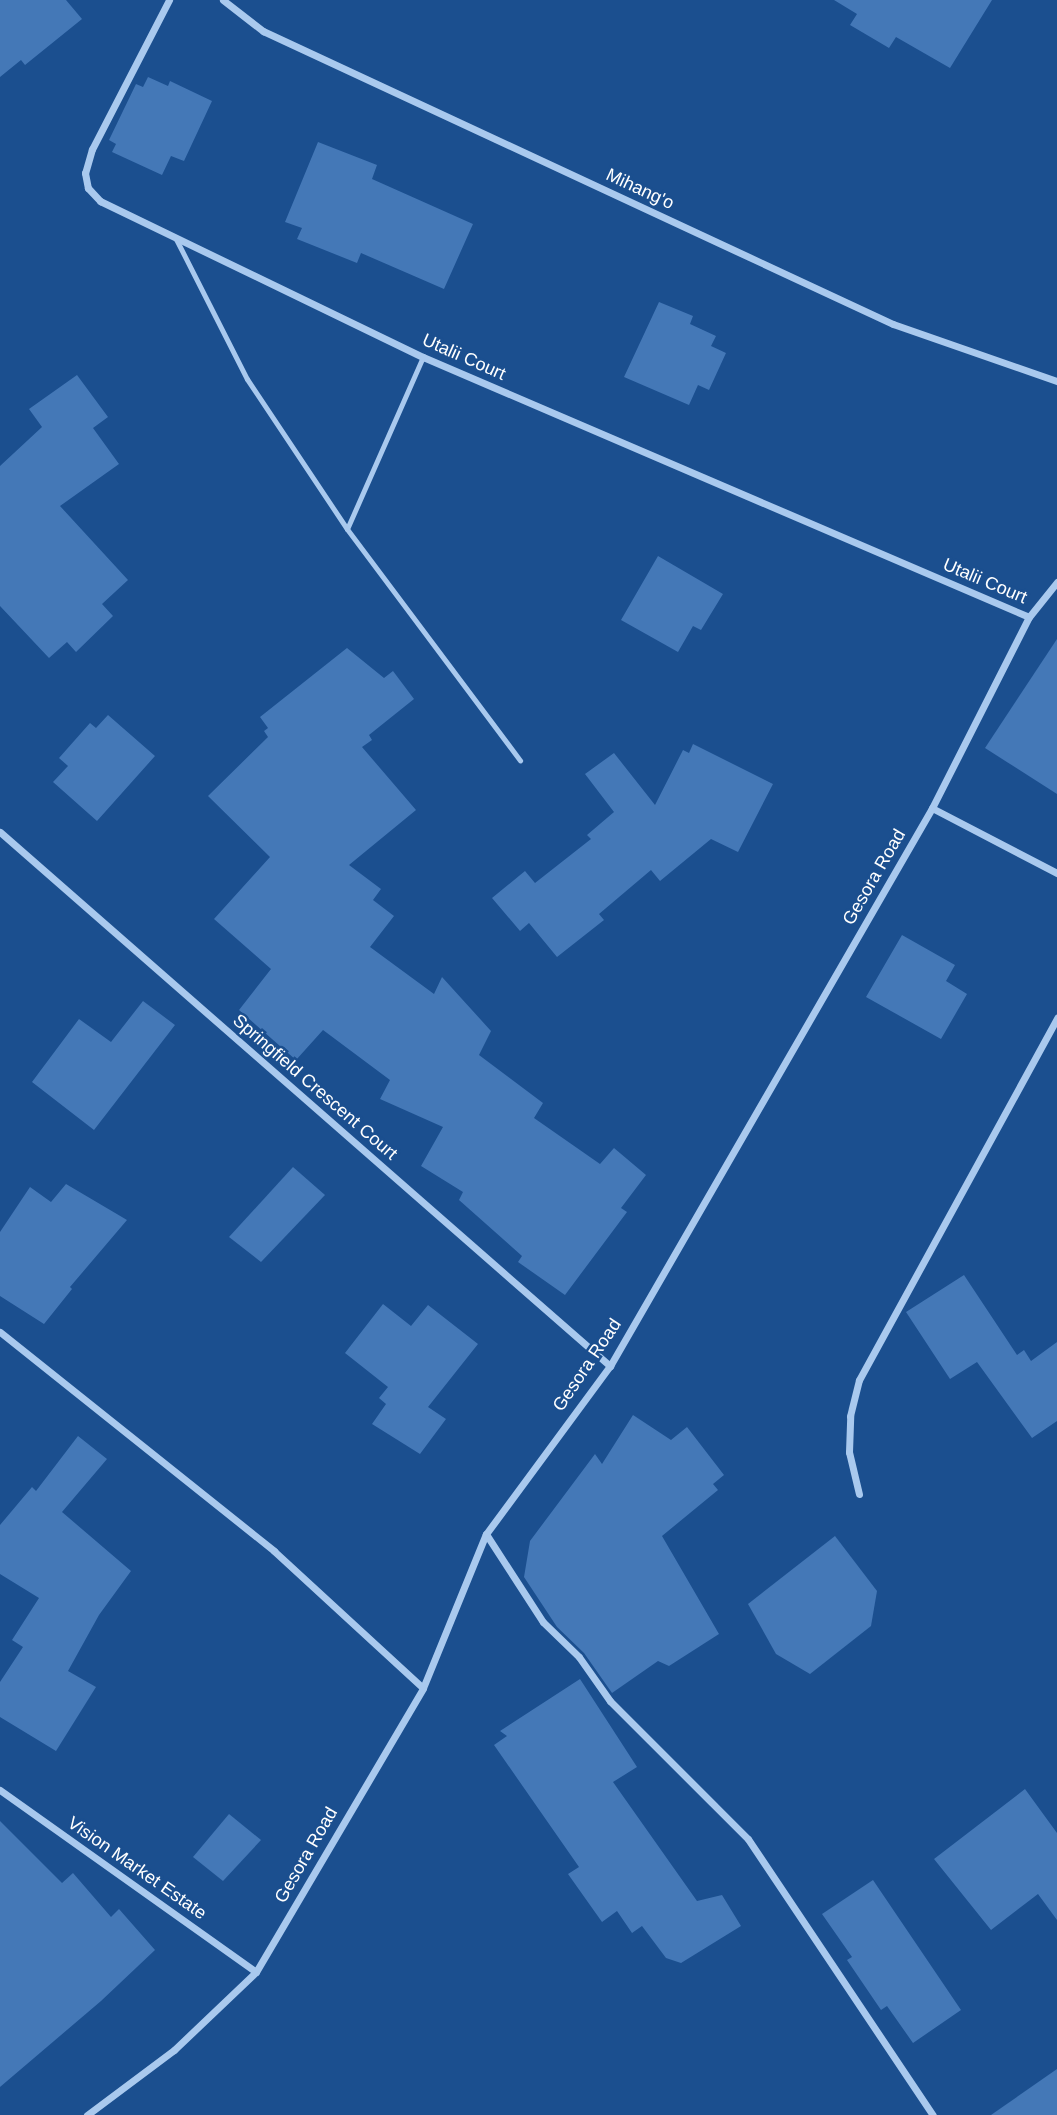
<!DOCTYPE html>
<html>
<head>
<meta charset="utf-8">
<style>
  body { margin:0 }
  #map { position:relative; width:1057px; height:2115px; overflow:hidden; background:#1b4f8f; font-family:Arial,sans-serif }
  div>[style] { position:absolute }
  .building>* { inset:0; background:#4478b7 }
  .lane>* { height:5px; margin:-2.5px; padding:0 2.5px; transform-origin:2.5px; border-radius:2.5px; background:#a9c9ee }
  .street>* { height:7px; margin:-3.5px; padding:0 3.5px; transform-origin:3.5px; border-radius:3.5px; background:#a9c9ee }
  span { translate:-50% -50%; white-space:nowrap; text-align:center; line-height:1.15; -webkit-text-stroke:5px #1b4f8f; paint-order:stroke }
  .street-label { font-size:18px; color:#fff }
</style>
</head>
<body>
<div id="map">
  <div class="building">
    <div style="clip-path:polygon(0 0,66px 0,82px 19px,25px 65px,21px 60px,0 77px)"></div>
    <div style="clip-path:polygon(834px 0,992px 0,950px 68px,896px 37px,889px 48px,850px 25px,857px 14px)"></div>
    <div style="clip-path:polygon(148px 77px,168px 86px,170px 81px,212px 101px,184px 161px,171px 156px,162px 175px,112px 152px,116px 144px,109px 140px,136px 84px,143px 87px)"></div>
    <div style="clip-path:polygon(318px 142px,377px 165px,372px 179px,473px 224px,444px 289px,361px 253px,357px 263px,297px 239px,302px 228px,285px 222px)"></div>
    <div style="clip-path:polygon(659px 302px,693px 316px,690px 324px,716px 336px,711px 346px,726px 353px,709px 390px,698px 385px,689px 405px,624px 377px)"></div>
    <div style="clip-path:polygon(77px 375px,108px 417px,93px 428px,119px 464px,60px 506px,128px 580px,102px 604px,113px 616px,76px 652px,67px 642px,49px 658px,0 606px,0 466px,42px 427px,29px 409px)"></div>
    <div style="clip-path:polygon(658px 556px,723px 594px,701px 630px,693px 626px,678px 652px,621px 620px)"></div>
    <div style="clip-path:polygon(1057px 639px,1057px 794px,985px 748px)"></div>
    <div style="clip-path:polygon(347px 648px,384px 678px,393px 671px,414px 699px,369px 735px,372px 740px,362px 747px,416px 810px,349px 865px,381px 889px,373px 900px,394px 916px,370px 947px,434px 994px,442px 977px,491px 1031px,479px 1055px,543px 1103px,534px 1118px,600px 1164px,614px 1148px,646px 1175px,621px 1208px,627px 1212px,565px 1295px,518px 1262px,522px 1256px,459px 1200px,463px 1192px,421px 1166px,443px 1127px,380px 1099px,390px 1080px,323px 1030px,296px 1060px,239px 1010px,271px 969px,214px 919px,270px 857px,208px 796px,268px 737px,264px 731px,268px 728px,260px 717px)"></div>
    <div style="clip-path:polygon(108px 715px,155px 756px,97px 821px,53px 782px,68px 766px,59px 758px,90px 723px,96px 728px)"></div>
    <div style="clip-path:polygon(693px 744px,773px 784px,738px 852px,711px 839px,660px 881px,651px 870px,599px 914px,604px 920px,557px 957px,529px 923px,520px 931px,492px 898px,525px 871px,535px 883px,591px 839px,587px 835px,614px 812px,585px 774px,614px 753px,655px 805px,683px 750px,689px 753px)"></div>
    <div style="clip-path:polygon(902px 935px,955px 965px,946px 981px,967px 994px,941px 1039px,866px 997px)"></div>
    <div style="clip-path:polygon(143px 1001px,175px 1025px,94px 1130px,32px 1082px,79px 1019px,111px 1042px)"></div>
    <div style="clip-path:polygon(293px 1167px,325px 1195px,261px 1262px,229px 1237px)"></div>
    <div style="clip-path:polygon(66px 1184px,127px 1220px,70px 1287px,72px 1289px,44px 1324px,0 1296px,0 1232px,30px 1187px,51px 1202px)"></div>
    <div style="clip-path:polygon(964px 1275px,1017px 1355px,1024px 1350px,1031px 1361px,1057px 1342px,1057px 1421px,1032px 1438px,977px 1362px,950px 1379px,906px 1312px)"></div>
    <div style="clip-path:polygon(383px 1304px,411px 1326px,428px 1305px,478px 1344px,428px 1407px,446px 1419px,420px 1454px,372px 1424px,386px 1404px,379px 1398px,388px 1387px,345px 1353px)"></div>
    <div style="clip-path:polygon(633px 1415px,671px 1440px,687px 1427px,724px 1475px,713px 1484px,718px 1490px,662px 1536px,719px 1634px,669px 1666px,658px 1661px,612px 1693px,584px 1653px,557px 1627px,524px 1577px,530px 1541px,595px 1454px,602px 1464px)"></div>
    <div style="clip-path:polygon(78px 1436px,107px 1459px,62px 1512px,131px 1571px,99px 1615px,68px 1671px,96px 1687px,56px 1751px,0 1717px,0 1682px,23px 1647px,12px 1640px,39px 1598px,0 1574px,0 1525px,32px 1487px,36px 1491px)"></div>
    <div style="clip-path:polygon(835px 1536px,877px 1591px,871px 1626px,810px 1674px,776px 1654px,748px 1604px)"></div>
    <div style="clip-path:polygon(580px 1679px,637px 1767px,613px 1782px,697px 1901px,722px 1895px,741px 1926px,681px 1963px,666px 1958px,642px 1926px,632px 1933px,617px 1911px,602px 1922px,568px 1874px,579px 1867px,494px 1745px,507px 1736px,500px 1731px)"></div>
    <div style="clip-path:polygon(1025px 1789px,1057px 1833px,1057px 1920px,1038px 1894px,991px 1930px,934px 1859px)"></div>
    <div style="clip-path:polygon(229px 1814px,261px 1840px,223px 1881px,193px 1857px)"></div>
    <div style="clip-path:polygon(0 1821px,62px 1883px,73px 1873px,111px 1917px,119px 1909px,155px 1950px,101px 2001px,0 2087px)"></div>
    <div style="clip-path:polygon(873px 1880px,961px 2010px,913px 2043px,887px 2006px,881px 2010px,847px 1960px,852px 1957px,822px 1914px)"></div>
    <div style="clip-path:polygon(1057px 2069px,1057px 2115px,991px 2115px)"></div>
  </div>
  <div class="lane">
    <div style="left:176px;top:239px;width:157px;rotate:63.1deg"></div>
    <div style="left:247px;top:379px;width:180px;rotate:56.3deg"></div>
    <div style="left:347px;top:529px;width:289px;rotate:53.2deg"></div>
    <div style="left:347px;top:529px;width:188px;rotate:-66.2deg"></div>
  </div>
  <div class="street">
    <div style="left:169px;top:0;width:168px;rotate:117.3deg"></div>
    <div style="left:92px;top:149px;width:25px;rotate:106deg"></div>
    <div style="left:85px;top:173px;width:15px;rotate:79deg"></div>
    <div style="left:88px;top:188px;width:18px;rotate:47deg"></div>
    <div style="left:100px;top:201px;width:359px;rotate:25.8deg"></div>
    <div style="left:423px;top:357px;width:659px;rotate:23.22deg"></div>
    <div style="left:223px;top:0;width:51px;rotate:37.8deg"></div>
    <div style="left:263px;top:31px;width:695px;rotate:24.94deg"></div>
    <div style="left:893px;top:324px;width:174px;rotate:19.2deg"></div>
    <div style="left:932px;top:808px;width:141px;rotate:27.5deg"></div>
    <div style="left:0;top:832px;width:811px;rotate:41.2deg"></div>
    <div style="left:0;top:1332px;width:351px;rotate:38.6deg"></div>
    <div style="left:274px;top:1551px;width:202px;rotate:42.6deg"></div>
    <div style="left:859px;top:1494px;width:43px;rotate:-103.4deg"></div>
    <div style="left:849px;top:1452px;width:36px;rotate:-88deg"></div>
    <div style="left:850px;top:1416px;width:37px;rotate:-76deg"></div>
    <div style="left:859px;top:1380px;width:413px;rotate:-61.3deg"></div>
    <div style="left:486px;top:1534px;width:105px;rotate:57.1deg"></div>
    <div style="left:543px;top:1622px;width:50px;rotate:44.2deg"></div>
    <div style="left:579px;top:1657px;width:54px;rotate:54.8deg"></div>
    <div style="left:610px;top:1701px;width:195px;rotate:45deg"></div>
    <div style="left:748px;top:1839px;width:332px;rotate:56.2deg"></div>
    <div style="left:0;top:1790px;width:314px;rotate:35.4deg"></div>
    <div style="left:87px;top:2115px;width:109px;rotate:-36.8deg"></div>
    <div style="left:174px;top:2050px;width:113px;rotate:-43.6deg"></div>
    <div style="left:256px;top:1972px;width:329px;rotate:-59.5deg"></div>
    <div style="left:423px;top:1688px;width:166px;rotate:-67.8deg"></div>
    <div style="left:486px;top:1534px;width:209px;rotate:-53.6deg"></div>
    <div style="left:610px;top:1366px;width:644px;rotate:-60.01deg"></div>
    <div style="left:932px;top:808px;width:214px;rotate:-63.1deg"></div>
    <div style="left:1029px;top:617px;width:45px;rotate:-51.3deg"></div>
  </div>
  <div class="street-label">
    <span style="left:640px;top:189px;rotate:25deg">Mihang'o</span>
    <span style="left:464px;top:357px;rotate:24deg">Utalii Court</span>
    <span style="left:985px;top:581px;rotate:23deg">Utalii Court</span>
    <span style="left:874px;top:877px;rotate:-60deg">Gesora Road</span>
    <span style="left:315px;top:1087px;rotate:41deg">Springfield Crescent Court</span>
    <span style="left:587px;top:1365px;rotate:-56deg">Gesora Road</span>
    <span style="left:306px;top:1855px;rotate:-60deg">Gesora Road</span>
    <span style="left:137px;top:1868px;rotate:35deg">Vision Market Estate</span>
  </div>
</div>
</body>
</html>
